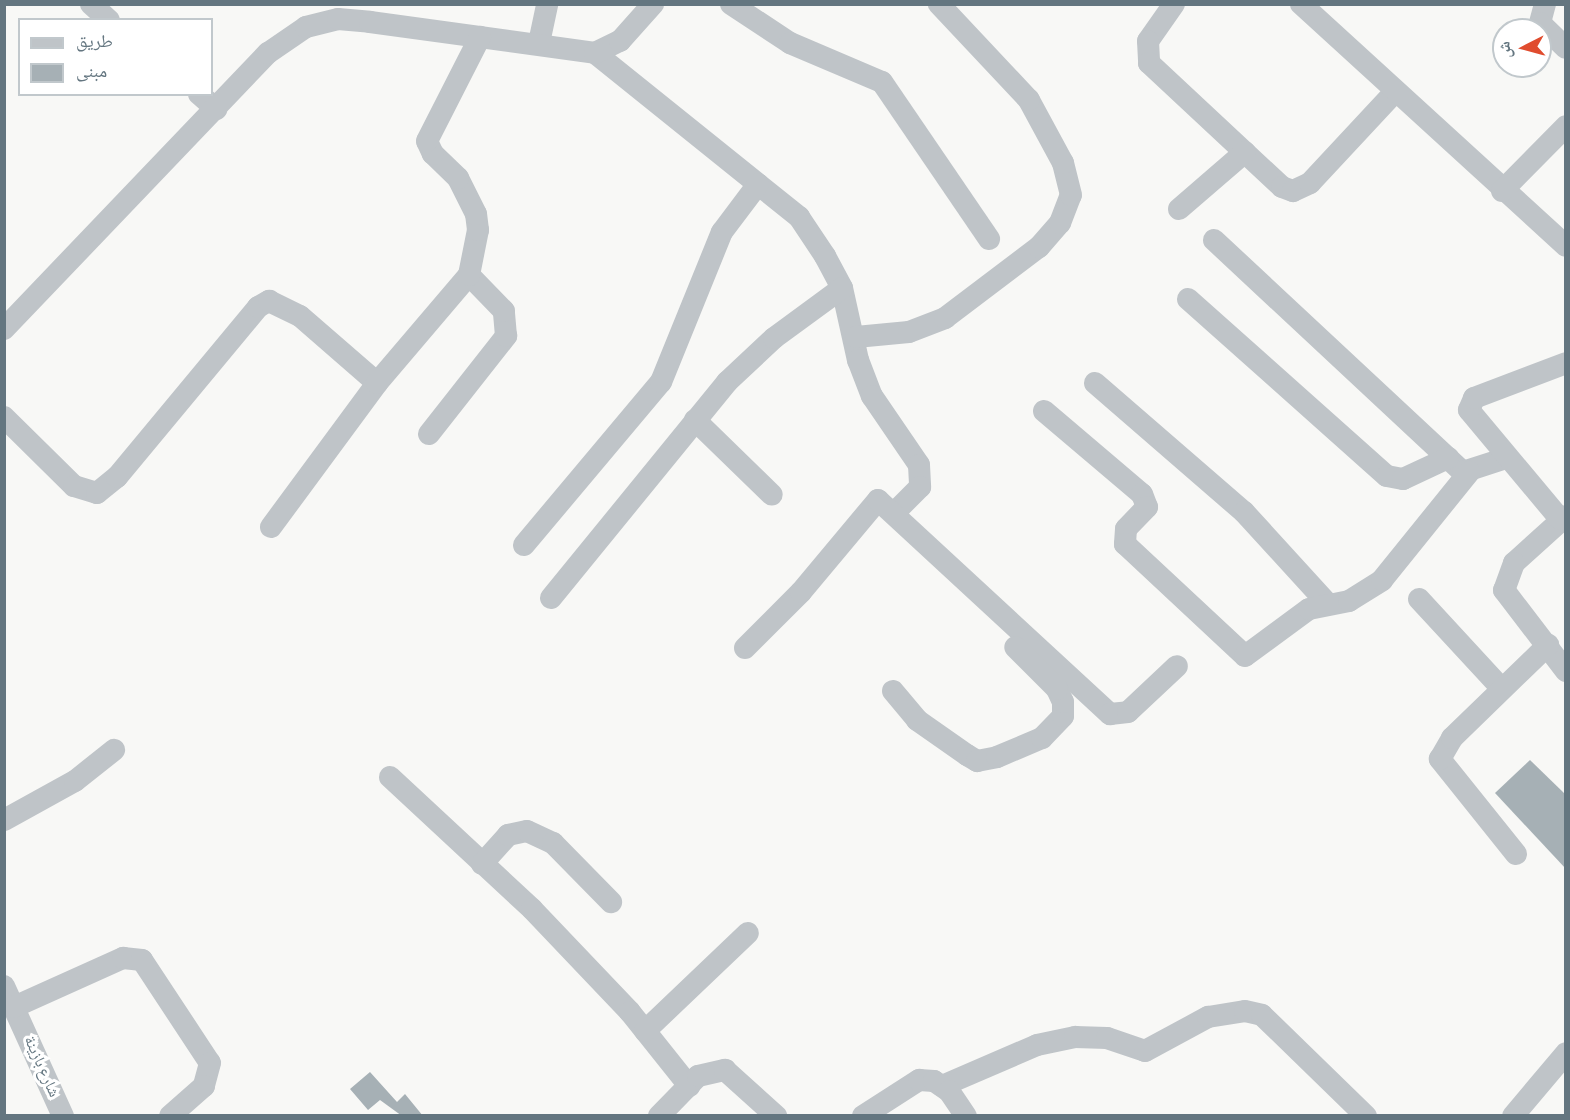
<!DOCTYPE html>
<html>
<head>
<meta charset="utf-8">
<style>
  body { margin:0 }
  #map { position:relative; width:1570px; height:1120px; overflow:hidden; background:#f8f8f6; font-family:"Sofia Sans Condensed","Noto Naskh Arabic",sans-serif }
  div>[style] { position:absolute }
  .building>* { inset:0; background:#a6b0b5 }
  .minor>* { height:22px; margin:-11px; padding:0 11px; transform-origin:11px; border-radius:11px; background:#bfc4c8 }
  span { translate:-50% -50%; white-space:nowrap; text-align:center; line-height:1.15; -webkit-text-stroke:6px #fff; paint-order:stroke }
  .street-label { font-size:16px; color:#647680 }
  .frame { position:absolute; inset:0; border:6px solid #647680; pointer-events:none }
  .legend { position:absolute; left:18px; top:18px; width:195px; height:78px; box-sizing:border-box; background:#fff; border:2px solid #c1c8cc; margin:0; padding:8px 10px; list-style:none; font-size:18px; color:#647680 }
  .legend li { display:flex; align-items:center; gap:12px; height:30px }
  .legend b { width:30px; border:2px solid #c1c8cc }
  .north { position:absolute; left:1492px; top:18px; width:60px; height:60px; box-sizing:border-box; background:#fff; border:2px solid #c1c8cc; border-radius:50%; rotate:264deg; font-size:16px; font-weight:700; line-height:24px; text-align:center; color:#647680 }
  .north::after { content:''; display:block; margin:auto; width:21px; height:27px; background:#e04c2e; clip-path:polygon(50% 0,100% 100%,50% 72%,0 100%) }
</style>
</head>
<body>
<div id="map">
  <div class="building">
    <div style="clip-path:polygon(1530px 760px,1565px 794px,1566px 869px,1495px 793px)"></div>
    <div style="clip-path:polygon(370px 1072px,397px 1102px,405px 1094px,423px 1116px,402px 1116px,380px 1100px,368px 1110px,350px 1089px)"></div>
  </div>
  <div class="minor">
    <div style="left:91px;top:4px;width:24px;rotate:42deg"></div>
    <div style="left:731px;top:4px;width:71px;rotate:33.5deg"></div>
    <div style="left:790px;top:43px;width:100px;rotate:23deg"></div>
    <div style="left:882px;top:82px;width:190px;rotate:55.7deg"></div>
    <div style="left:1174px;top:4px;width:45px;rotate:125.1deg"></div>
    <div style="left:1148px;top:41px;width:22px;rotate:87deg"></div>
    <div style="left:1149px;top:63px;width:182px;rotate:43deg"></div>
    <div style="left:1282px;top:187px;width:12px;rotate:20deg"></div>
    <div style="left:1293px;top:191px;width:19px;rotate:-25deg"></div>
    <div style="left:1310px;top:183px;width:125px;rotate:-47deg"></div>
    <div style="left:1301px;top:4px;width:359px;rotate:42.4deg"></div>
    <div style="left:1545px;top:4px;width:20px;rotate:105deg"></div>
    <div style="left:1540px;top:23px;width:36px;rotate:44deg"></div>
    <div style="left:539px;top:43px;width:40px;rotate:-78deg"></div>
    <div style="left:595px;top:53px;width:262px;rotate:38.8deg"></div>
    <div style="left:799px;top:217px;width:47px;rotate:56.3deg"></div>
    <div style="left:825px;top:256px;width:36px;rotate:62deg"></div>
    <div style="left:842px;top:288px;width:74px;rotate:77.5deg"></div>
    <div style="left:858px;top:360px;width:39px;rotate:69deg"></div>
    <div style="left:872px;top:396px;width:83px;rotate:55.7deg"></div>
    <div style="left:919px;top:465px;width:22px;rotate:87deg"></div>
    <div style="left:920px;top:487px;width:37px;rotate:135deg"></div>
    <div style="left:199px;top:94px;width:23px;rotate:41deg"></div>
    <div style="left:1502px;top:191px;width:91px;rotate:-45.4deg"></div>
    <div style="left:1179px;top:209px;width:87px;rotate:-40.8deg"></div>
    <div style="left:1214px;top:240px;width:340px;rotate:43deg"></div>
    <div style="left:1463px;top:472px;width:45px;rotate:-18deg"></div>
    <div style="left:1188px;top:299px;width:266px;rotate:41.7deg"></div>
    <div style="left:1387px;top:476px;width:16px;rotate:11deg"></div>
    <div style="left:1403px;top:479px;width:50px;rotate:-25deg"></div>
    <div style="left:4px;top:329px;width:382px;rotate:-46.3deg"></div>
    <div style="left:268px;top:53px;width:46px;rotate:-34.4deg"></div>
    <div style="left:306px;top:27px;width:33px;rotate:-14deg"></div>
    <div style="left:338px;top:19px;width:32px;rotate:5deg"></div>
    <div style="left:370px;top:22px;width:227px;rotate:7.8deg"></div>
    <div style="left:595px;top:53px;width:28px;rotate:-26deg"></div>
    <div style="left:620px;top:41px;width:50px;rotate:-48.3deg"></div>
    <div style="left:856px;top:337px;width:53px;rotate:-5.4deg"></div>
    <div style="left:909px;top:332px;width:39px;rotate:-21deg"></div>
    <div style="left:945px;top:318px;width:118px;rotate:-37.1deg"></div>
    <div style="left:1039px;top:247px;width:32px;rotate:-49deg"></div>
    <div style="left:1060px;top:223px;width:30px;rotate:-69deg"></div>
    <div style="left:1071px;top:195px;width:33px;rotate:-104deg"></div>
    <div style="left:1063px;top:163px;width:72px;rotate:-118.4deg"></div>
    <div style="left:1029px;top:100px;width:132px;rotate:-133.2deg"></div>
    <div style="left:1095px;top:383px;width:197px;rotate:40.9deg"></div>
    <div style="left:1244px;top:512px;width:125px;rotate:47.6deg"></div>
    <div style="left:1044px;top:411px;width:128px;rotate:40.3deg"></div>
    <div style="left:1142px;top:494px;width:14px;rotate:69deg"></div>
    <div style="left:1147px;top:507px;width:30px;rotate:134deg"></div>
    <div style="left:1126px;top:529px;width:15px;rotate:94deg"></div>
    <div style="left:1125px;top:544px;width:164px;rotate:43deg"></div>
    <div style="left:1245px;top:656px;width:79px;rotate:-36.3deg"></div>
    <div style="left:1309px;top:609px;width:41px;rotate:-11.3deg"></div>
    <div style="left:1349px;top:601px;width:39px;rotate:-32deg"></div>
    <div style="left:1382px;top:580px;width:139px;rotate:-51.1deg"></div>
    <div style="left:4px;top:417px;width:98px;rotate:44.6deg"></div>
    <div style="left:74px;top:486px;width:24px;rotate:17deg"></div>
    <div style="left:97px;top:493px;width:26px;rotate:-39deg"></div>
    <div style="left:117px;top:477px;width:221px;rotate:-50.3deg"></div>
    <div style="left:258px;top:307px;width:13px;rotate:-29deg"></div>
    <div style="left:269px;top:301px;width:34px;rotate:26deg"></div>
    <div style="left:300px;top:316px;width:102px;rotate:41deg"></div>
    <div style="left:695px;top:420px;width:107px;rotate:44.2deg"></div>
    <div style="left:429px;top:434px;width:125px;rotate:-51.8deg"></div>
    <div style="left:506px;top:336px;width:25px;rotate:-95deg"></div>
    <div style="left:504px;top:311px;width:50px;rotate:-134.2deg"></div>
    <div style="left:1566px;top:516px;width:70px;rotate:137.9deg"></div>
    <div style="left:1514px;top:563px;width:29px;rotate:110deg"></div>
    <div style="left:1504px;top:590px;width:102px;rotate:52.6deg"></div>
    <div style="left:1560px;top:519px;width:142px;rotate:-129.9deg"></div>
    <div style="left:1469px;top:410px;width:13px;rotate:-67deg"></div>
    <div style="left:1474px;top:398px;width:98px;rotate:-20.8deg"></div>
    <div style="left:271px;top:527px;width:179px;rotate:-53.6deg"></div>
    <div style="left:377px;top:383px;width:142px;rotate:-49.6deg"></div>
    <div style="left:469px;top:275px;width:46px;rotate:-78.7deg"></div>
    <div style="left:478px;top:230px;width:16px;rotate:-97deg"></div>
    <div style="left:476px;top:214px;width:40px;rotate:-116.6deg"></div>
    <div style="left:458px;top:178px;width:35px;rotate:-136deg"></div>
    <div style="left:433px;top:154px;width:14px;rotate:-115deg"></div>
    <div style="left:427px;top:141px;width:117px;rotate:-63deg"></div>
    <div style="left:524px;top:545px;width:213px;rotate:-50deg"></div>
    <div style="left:661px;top:382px;width:162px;rotate:-67.9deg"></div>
    <div style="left:722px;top:232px;width:60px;rotate:-53.1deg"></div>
    <div style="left:551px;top:598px;width:279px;rotate:-50.8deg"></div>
    <div style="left:727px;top:382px;width:64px;rotate:-43.1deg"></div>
    <div style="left:774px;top:338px;width:84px;rotate:-36.3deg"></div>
    <div style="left:1419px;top:599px;width:122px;rotate:47.3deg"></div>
    <div style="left:745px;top:648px;width:79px;rotate:-45deg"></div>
    <div style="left:801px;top:592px;width:120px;rotate:-50.1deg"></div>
    <div style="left:878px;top:500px;width:316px;rotate:42.7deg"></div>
    <div style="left:1110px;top:714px;width:18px;rotate:-6deg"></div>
    <div style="left:1128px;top:712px;width:67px;rotate:-43.2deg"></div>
    <div style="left:893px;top:691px;width:38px;rotate:50deg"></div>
    <div style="left:917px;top:720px;width:61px;rotate:35deg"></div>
    <div style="left:967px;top:755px;width:12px;rotate:31deg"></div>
    <div style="left:977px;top:761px;width:20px;rotate:-11deg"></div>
    <div style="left:997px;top:757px;width:49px;rotate:-22.9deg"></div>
    <div style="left:1042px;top:738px;width:30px;rotate:-46deg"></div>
    <div style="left:1063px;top:716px;width:14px;rotate:-90deg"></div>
    <div style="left:1063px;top:702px;width:14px;rotate:-115deg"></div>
    <div style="left:1057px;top:689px;width:59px;rotate:-135deg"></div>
    <div style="left:390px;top:777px;width:194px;rotate:42.9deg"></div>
    <div style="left:532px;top:909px;width:142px;rotate:46.4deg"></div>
    <div style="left:630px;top:1012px;width:95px;rotate:51.4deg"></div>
    <div style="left:4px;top:820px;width:81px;rotate:-28.8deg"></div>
    <div style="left:75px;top:781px;width:50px;rotate:-38.5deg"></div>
    <div style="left:1516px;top:854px;width:122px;rotate:-128.7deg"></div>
    <div style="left:1440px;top:759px;width:24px;rotate:-60deg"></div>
    <div style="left:1452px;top:738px;width:134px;rotate:-44.1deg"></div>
    <div style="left:482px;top:864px;width:39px;rotate:-48deg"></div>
    <div style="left:508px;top:835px;width:19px;rotate:-12deg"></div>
    <div style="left:527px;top:831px;width:29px;rotate:25deg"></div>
    <div style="left:553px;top:843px;width:83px;rotate:45.5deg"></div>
    <div style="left:4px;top:986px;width:143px;rotate:65.6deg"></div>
    <div style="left:14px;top:1007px;width:120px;rotate:-24.2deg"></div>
    <div style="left:123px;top:958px;width:19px;rotate:6deg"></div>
    <div style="left:142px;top:960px;width:123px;rotate:56.6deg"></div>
    <div style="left:210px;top:1063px;width:24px;rotate:105deg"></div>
    <div style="left:204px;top:1086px;width:45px;rotate:138.6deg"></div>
    <div style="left:645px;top:1031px;width:142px;rotate:-43.6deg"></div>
    <div style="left:942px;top:1086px;width:103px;rotate:-23.3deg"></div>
    <div style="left:1037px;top:1045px;width:39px;rotate:-12deg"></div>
    <div style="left:1075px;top:1037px;width:32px;rotate:2deg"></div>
    <div style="left:1107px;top:1038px;width:40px;rotate:18.9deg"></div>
    <div style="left:1145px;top:1051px;width:72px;rotate:-28.4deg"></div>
    <div style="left:1208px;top:1017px;width:37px;rotate:-9deg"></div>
    <div style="left:1245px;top:1011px;width:17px;rotate:13deg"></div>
    <div style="left:1262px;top:1015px;width:145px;rotate:44.2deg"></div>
    <div style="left:659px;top:1116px;width:56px;rotate:-45.7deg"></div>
    <div style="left:698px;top:1076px;width:28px;rotate:-13deg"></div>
    <div style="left:725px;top:1070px;width:69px;rotate:42deg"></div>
    <div style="left:863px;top:1116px;width:67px;rotate:-32.7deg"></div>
    <div style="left:919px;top:1080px;width:15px;rotate:4deg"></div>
    <div style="left:934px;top:1081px;width:18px;rotate:34deg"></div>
    <div style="left:949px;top:1091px;width:30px;rotate:56deg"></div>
    <div style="left:1513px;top:1116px;width:82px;rotate:-49.9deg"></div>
  </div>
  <div class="street-label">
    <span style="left:41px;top:1067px;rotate:66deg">شارع بازينة</span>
  </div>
  <div class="frame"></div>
  <ul class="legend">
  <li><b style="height:8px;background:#bfc4c8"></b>طريق</li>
  <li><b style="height:16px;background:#a6b0b5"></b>مبنى</li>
  </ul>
  <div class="north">ش</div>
</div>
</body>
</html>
